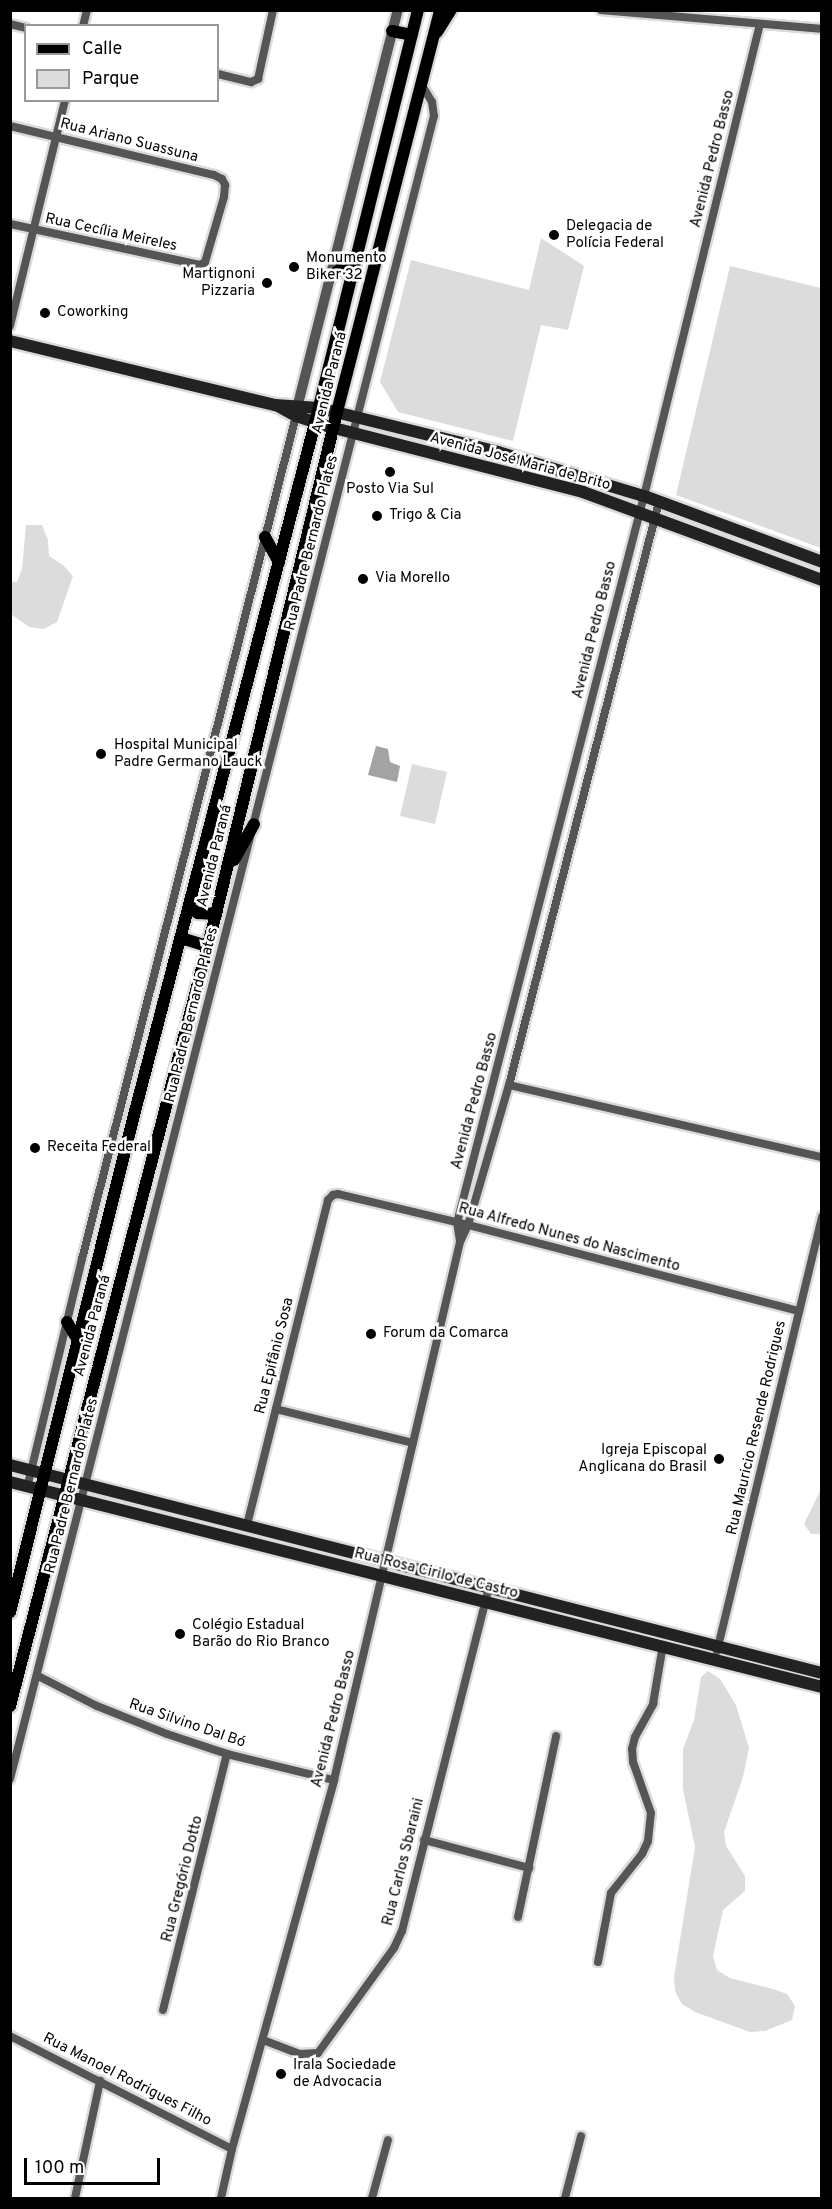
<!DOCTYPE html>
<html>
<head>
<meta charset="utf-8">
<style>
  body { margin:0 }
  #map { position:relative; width:832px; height:2209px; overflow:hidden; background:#fff; font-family:Overpass,sans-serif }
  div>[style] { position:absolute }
  .green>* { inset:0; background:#dcdcdc }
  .water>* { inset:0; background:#a3a3a3 }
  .roads { filter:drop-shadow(2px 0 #dbdbdb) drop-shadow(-2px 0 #dbdbdb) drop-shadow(0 2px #dbdbdb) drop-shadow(0 -2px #dbdbdb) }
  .minor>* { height:8px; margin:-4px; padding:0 4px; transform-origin:4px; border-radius:4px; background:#555 }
  .tertiary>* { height:10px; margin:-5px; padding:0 5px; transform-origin:5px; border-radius:5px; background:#555 }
  .secondary>* { height:12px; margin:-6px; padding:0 6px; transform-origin:6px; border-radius:6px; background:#222 }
  .primary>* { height:12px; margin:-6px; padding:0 6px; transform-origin:6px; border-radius:6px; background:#000 }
  .dots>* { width:16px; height:16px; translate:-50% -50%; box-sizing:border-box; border:3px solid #fff; border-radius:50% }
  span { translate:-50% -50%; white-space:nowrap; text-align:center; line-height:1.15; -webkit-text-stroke:5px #fff; paint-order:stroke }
  .street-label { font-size:15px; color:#000 }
  .poi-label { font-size:15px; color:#000 }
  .left { translate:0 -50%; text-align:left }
  .right { translate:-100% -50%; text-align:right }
  .frame { position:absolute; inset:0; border:12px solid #000; pointer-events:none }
  .legend { position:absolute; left:24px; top:24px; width:195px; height:78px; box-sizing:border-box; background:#fff; border:2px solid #999; margin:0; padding:8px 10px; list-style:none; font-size:18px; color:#000 }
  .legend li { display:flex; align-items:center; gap:12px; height:30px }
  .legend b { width:30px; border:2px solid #999 }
  .scale { position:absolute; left:24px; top:2158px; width:136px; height:27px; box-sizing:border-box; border:3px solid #000; border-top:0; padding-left:8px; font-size:18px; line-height:21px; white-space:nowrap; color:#000; -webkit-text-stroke:4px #fff; paint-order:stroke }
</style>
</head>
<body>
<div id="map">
  <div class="green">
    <div style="clip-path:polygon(541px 238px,584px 266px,568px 330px,541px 325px,513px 441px,398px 412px,380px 382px,411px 260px,529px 290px)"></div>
    <div style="clip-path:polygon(730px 266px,821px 288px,821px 548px,676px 495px)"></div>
    <div style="clip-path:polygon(26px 525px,42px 525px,48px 540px,49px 556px,63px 565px,73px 576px,57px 622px,44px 629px,29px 627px,11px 614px,11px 582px,17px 582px,22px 569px)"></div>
    <div style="clip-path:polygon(412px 764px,447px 772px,435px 824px,400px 816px)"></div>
    <div style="clip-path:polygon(821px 1489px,821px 1534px,811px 1534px,804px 1524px)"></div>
    <div style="clip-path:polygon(708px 1671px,720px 1679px,736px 1705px,749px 1748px,743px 1777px,724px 1832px,726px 1846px,745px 1876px,745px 1891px,723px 1910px,713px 1956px,717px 1970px,730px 1978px,773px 1989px,787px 1994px,795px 2006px,792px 2020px,765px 2031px,750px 2032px,695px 2012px,682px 2004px,675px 1991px,674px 1977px,695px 1847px,683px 1789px,683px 1749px,694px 1720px,701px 1677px)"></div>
  </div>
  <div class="water">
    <div style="clip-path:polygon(376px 746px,388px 749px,390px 762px,400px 766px,397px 782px,368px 775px)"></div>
  </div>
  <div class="roads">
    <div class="minor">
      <div style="left:601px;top:10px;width:222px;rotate:4.9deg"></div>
      <div style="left:10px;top:24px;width:16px;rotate:14deg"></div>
      <div style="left:83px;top:26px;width:16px;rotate:-76deg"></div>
      <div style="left:218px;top:74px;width:34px;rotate:14deg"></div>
      <div style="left:251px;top:82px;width:8px;rotate:-23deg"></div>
      <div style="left:258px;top:79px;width:71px;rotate:-77.7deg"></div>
      <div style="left:10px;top:126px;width:210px;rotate:13.5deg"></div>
      <div style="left:214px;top:175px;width:9px;rotate:27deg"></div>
      <div style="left:222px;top:179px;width:7px;rotate:63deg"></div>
      <div style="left:225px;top:185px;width:12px;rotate:95deg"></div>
      <div style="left:224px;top:197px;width:68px;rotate:106.3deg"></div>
      <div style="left:205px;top:262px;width:6px;rotate:149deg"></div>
      <div style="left:200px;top:265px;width:194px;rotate:-167.8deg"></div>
      <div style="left:10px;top:326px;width:233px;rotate:-76.3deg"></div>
      <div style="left:509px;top:1085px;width:321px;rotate:13deg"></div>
      <div style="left:460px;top:1241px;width:18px;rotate:-99deg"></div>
      <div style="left:457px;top:1223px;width:751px;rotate:-75.58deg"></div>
      <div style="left:644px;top:496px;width:486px;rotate:-76.2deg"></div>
      <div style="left:276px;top:1409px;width:141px;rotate:13.9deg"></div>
      <div style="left:27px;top:1488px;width:236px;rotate:-76.5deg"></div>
      <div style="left:82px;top:1259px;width:870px;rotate:-75.76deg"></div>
      <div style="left:247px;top:1525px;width:335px;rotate:-76deg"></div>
      <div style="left:328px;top:1200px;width:7px;rotate:-45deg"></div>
      <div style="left:333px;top:1195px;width:5px;rotate:-11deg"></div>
      <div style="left:338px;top:1194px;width:134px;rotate:13.4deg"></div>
      <div style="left:468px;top:1225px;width:342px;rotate:14.6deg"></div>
      <div style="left:717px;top:1651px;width:447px;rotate:-76.4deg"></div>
      <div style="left:38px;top:1676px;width:66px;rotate:27deg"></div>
      <div style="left:97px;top:1706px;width:75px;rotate:21.8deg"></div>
      <div style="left:167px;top:1734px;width:63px;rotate:18.4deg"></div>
      <div style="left:227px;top:1754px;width:110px;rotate:13.7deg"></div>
      <div style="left:10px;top:1779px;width:1716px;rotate:-75.7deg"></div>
      <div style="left:434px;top:116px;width:14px;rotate:-98deg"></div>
      <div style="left:432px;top:102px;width:21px;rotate:-121deg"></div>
      <div style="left:424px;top:1840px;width:109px;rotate:14.9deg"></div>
      <div style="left:518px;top:1917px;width:185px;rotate:-78.1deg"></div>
      <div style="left:598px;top:1962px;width:70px;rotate:-79.3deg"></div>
      <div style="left:611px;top:1893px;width:50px;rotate:-51.5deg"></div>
      <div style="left:642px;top:1854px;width:14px;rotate:-65deg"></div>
      <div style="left:648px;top:1841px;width:28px;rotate:-84deg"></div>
      <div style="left:651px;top:1813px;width:54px;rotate:-109.4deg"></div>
      <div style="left:633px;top:1762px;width:13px;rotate:-94deg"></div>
      <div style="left:632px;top:1749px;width:12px;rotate:-76deg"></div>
      <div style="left:635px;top:1737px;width:38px;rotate:-61deg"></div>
      <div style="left:653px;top:1704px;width:60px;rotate:-80.4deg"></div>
      <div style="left:163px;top:2010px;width:264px;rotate:-76deg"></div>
      <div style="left:10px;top:2036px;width:249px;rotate:27deg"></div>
      <div style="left:263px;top:2040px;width:40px;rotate:21deg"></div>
      <div style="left:300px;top:2054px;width:18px;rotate:-3deg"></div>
      <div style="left:318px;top:2053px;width:130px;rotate:-54.1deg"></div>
      <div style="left:394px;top:1948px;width:19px;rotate:-65deg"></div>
      <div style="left:402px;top:1931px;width:356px;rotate:-75.8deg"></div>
      <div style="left:75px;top:2198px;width:120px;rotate:-77.9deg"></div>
      <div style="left:221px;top:2198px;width:50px;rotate:-77.3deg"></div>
      <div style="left:232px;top:2149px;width:383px;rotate:-74.5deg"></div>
      <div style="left:334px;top:1780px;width:553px;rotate:-76.82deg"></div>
      <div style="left:460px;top:1242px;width:19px;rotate:-65deg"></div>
      <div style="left:468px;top:1225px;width:146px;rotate:-73.7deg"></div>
      <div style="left:509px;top:1085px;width:602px;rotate:-75.57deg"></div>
      <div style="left:372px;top:2198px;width:60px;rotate:-74.6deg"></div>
      <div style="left:565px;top:2198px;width:64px;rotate:-75.5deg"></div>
    </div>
    <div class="tertiary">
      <div style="left:296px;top:412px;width:415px;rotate:-75.8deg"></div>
    </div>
    <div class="secondary">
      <div style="left:10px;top:341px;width:273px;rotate:13.6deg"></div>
      <div style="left:275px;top:405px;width:44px;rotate:3.9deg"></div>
      <div style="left:319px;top:408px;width:184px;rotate:13.8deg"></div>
      <div style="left:498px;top:452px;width:152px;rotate:16.8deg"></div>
      <div style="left:644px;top:496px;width:190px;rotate:20.3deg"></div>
      <div style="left:278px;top:406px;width:21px;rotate:29deg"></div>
      <div style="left:296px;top:416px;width:40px;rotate:18deg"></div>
      <div style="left:334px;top:428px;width:257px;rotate:14.4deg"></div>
      <div style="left:583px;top:492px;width:255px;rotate:20.2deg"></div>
      <div style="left:10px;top:1465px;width:838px;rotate:14.37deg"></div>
      <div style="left:10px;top:1482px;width:837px;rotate:14.17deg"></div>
    </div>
    <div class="primary">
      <div style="left:392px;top:31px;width:20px;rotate:11deg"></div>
      <div style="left:437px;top:32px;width:26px;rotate:-58deg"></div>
      <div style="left:331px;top:276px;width:32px;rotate:-35deg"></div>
      <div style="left:265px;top:537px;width:29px;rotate:61deg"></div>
      <div style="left:234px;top:860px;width:41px;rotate:-60.9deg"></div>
      <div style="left:189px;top:907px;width:11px;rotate:34deg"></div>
      <div style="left:198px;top:913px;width:18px;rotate:3deg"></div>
      <div style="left:181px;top:938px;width:28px;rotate:17deg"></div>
      <div style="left:67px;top:1322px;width:23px;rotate:59deg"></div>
      <div style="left:10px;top:1612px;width:512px;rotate:-75.99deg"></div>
      <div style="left:134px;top:1115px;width:715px;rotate:-75.34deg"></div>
      <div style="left:315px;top:423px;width:426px;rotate:-76deg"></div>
      <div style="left:10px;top:1706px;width:818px;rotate:-75.42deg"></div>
      <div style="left:216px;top:914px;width:516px;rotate:-76.45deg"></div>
      <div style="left:337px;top:412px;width:415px;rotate:-75.6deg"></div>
    </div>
  </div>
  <div class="dots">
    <div style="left:554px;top:235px;background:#000"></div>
    <div style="left:294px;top:267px;background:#000"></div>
    <div style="left:267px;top:283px;background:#000"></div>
    <div style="left:45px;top:313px;background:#000"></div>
    <div style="left:390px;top:472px;background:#000"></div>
    <div style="left:377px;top:516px;background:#000"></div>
    <div style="left:363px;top:579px;background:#000"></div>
    <div style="left:101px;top:754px;background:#000"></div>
    <div style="left:35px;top:1148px;background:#000"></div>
    <div style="left:371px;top:1334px;background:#000"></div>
    <div style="left:719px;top:1459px;background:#000"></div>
    <div style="left:180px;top:1634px;background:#000"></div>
    <div style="left:281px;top:2074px;background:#000"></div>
  </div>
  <div class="street-label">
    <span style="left:129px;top:141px;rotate:14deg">Rua Ariano Suassuna</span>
    <span style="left:713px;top:159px;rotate:-76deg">Avenida Pedro Basso</span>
    <span style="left:111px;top:233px;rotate:12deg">Rua Cecília Meireles</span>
    <span style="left:330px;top:383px;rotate:-76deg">Avenida Paraná</span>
    <span style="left:520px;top:462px;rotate:15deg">Avenida José Maria de Brito</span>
    <span style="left:312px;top:543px;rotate:-76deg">Rua Padre Bernardo Plates</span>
    <span style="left:595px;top:630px;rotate:-76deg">Avenida Pedro Basso</span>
    <span style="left:215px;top:856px;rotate:-76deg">Avenida Paraná</span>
    <span style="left:192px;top:1015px;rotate:-76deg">Rua Padre Bernardo Plates</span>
    <span style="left:475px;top:1101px;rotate:-75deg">Avenida Pedro Basso</span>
    <span style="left:569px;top:1238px;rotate:15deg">Rua Alfredo Nunes do Nascimento</span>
    <span style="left:93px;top:1326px;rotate:-75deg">Avenida Paraná</span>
    <span style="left:275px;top:1356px;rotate:-76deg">Rua Epifânio Sosa</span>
    <span style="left:757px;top:1428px;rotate:-77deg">Rua Mauricio Resende Rodrigues</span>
    <span style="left:72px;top:1486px;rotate:-76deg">Rua Padre Bernardo Plates</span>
    <span style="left:436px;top:1574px;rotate:14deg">Rua Rosa Cirilo de Castro</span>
    <span style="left:334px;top:1719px;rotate:-76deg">Avenida Pedro Basso</span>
    <span style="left:187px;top:1724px;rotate:19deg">Rua Silvino Dal Bó</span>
    <span style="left:404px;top:1862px;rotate:-76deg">Rua Carlos Sbaraini</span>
    <span style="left:183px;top:1879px;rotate:-76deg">Rua Gregório Dotto</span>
    <span style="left:127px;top:2080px;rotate:27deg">Rua Manoel Rodrigues Filho</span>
  </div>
  <div class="poi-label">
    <span class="left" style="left:566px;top:235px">Delegacia de<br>Polícia Federal</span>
    <span class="left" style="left:306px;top:267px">Monumento<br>Biker 32</span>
    <span class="right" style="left:255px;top:283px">Martignoni<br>Pizzaria</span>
    <span class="left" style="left:57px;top:313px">Coworking</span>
    <span style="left:390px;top:490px">Posto Via Sul</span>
    <span class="left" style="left:389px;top:516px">Trigo &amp; Cia</span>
    <span class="left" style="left:375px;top:579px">Via Morello</span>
    <span class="left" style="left:114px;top:754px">Hospital Municipal<br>Padre Germano Lauck</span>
    <span class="left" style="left:47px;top:1148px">Receita Federal</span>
    <span class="left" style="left:383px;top:1334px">Forum da Comarca</span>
    <span class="right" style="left:707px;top:1459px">Igreja Episcopal<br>Anglicana do Brasil</span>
    <span class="left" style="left:192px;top:1634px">Colégio Estadual<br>Barão do Rio Branco</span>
    <span class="left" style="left:293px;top:2074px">Irala Sociedade<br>de Advocacia</span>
  </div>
  <div class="frame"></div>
  <ul class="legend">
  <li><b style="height:8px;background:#000"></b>Calle</li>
  <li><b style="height:16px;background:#dcdcdc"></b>Parque</li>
  </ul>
  <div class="scale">100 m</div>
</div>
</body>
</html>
